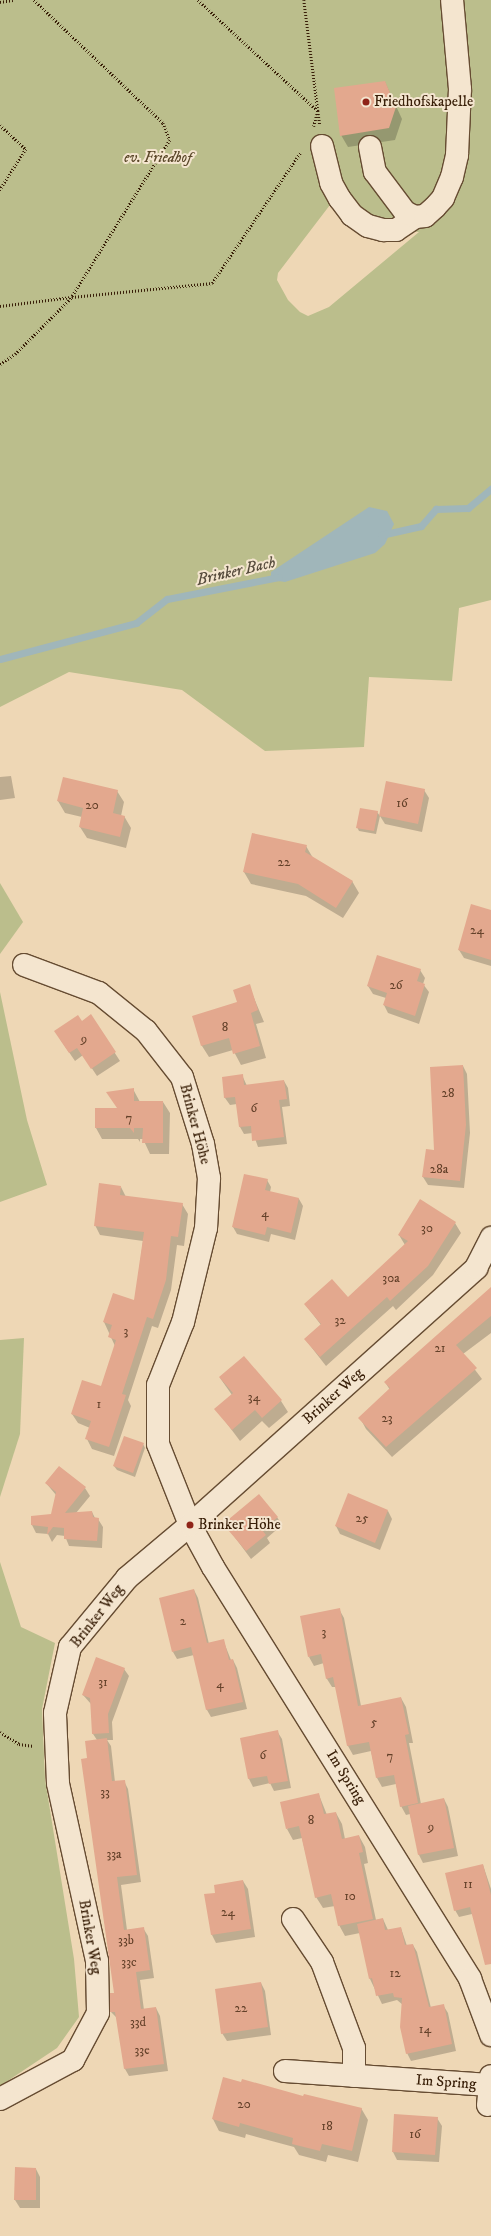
<!DOCTYPE html>
<html>
<head>
<meta charset="utf-8">
<style>
  body { margin:0 }
  #map { position:relative; width:491px; height:2236px; overflow:hidden; background:#eed7b5; font-family:"IM FELL DW Pica",serif }
  div>[style] { position:absolute }
  .green>* { inset:0; background:#bbbe8c }
  .water>* { inset:0; background:#a0b6ba }
  .shadow>* { inset:0; background:#0003 }
  .stream>* { height:7px; margin:-3.5px; padding:0 3.5px; transform-origin:3.5px; border-radius:3.5px; background:#a0b6ba }
  .building>* { inset:0; background:#e3a88e }
  .path>* { height:2.5px; margin-top:-1.25px; transform-origin:0; background:repeating-linear-gradient(90deg,#381e07 0 1px,transparent 0 3px) }
  .roads { filter:drop-shadow(1px 0 #664c32) drop-shadow(-1px 0 #664c32) drop-shadow(0 1px #664c32) drop-shadow(0 -1px #664c32) }
  .minor>* { height:22px; margin:-11px; padding:0 11px; transform-origin:11px; border-radius:11px; background:#f4e5cf }
  .dots>* { width:11px; height:11px; translate:-50% -50%; box-sizing:border-box; border:2px solid #f4e5cf; border-radius:50% }
  span { translate:-50% -50%; white-space:nowrap; text-align:center; line-height:1.15; -webkit-text-stroke:4px #f4e5cf; paint-order:stroke }
  .number-label { font-size:13px; color:#634029 }
  .number-label span { -webkit-text-stroke-width:0 }
  .poi-label { font-size:15px; color:#381e07 }
  .left { translate:0 -50%; text-align:left }
  .park-label { font-size:15px; color:#594628; font-style:italic }
  .street-label { font-size:15px; color:#381e07 }
  .water-label { font-size:16px; color:#574c3d; font-style:italic }
</style>
</head>
<body>
<div id="map">
  <div class="green">
    <div style="clip-path:polygon(evenodd,0 0,491px 0,491px 600px,459px 608px,452px 681px,369px 677px,364px 747px,265px 751px,182px 690px,69px 672px,0 707px,0 0,333px 201px,396px 230px,419px 232px,329px 307px,308px 316px,300px 312px,288px 300px,277px 280px,278px 273px,333px 201px)"></div>
    <div style="clip-path:polygon(0 883px,23px 922px,0 954px)"></div>
    <div style="clip-path:polygon(0 992px,27px 1120px,47px 1185px,0 1202px)"></div>
    <div style="clip-path:polygon(24px 1338px,20px 1434px,0 1497px,0 1340px)"></div>
    <div style="clip-path:polygon(0 1562px,21px 1627px,55px 1643px,42px 1709px,45px 1779px,74px 1959px,79px 2017px,57px 2048px,0 2086px)"></div>
  </div>
  <div class="water">
    <div style="clip-path:polygon(369px 507px,387px 511px,394px 524px,385px 544px,375px 553px,285px 582px,271px 580px,271px 572px)"></div>
  </div>
  <div class="shadow">
    <div style="clip-path:polygon(385px 82px,402px 119px,395px 140px,348px 147px,341px 135px)"></div>
    <div style="clip-path:polygon(11px 776px,15px 798px,0 800px,0 777px)"></div>
    <div style="clip-path:polygon(424px 790px,429px 798px,422px 832px,385px 824px,380px 816px)"></div>
    <div style="clip-path:polygon(117px 791px,124px 802px,121px 816px,124px 816px,131px 828px,126px 848px,87px 838px,80px 827px,82px 817px,65px 813px,58px 801px)"></div>
    <div style="clip-path:polygon(377px 812px,380px 816px,376px 834px,359px 831px,357px 827px)"></div>
    <div style="clip-path:polygon(306px 846px,313px 858px,352px 881px,359px 893px,343px 918px,306px 896px,251px 884px,244px 872px)"></div>
    <div style="clip-path:polygon(491px 911px,491px 966px,464px 958px,459px 950px)"></div>
    <div style="clip-path:polygon(420px 970px,425px 978px,423px 984px,429px 992px,419px 1024px,388px 1013px,384px 1005px,386px 998px,373px 994px,368px 986px)"></div>
    <div style="clip-path:polygon(249px 986px,264px 1022px,256px 1024px,266px 1058px,241px 1065px,233px 1050px,209px 1057px,202px 1046px,193px 1017px,238px 1003px)"></div>
    <div style="clip-path:polygon(91px 1016px,120px 1061px,97px 1076px,83px 1055px,75px 1061px,60px 1039px)"></div>
    <div style="clip-path:polygon(463px 1066px,467px 1074px,470px 1133px,464px 1188px,428px 1185px,423px 1177px,436px 1151px)"></div>
    <div style="clip-path:polygon(242px 1075px,247px 1086px,284px 1081px,288px 1088px,290px 1106px,282px 1107px,287px 1144px,258px 1147px,253px 1133px,244px 1134px,240px 1127px,237px 1104px,230px 1105px,225px 1098px,223px 1078px)"></div>
    <div style="clip-path:polygon(133px 1089px,140px 1102px,163px 1102px,170px 1113px,169px 1154px,150px 1154px,143px 1139px,140px 1139px,140px 1142px,138px 1139px,102px 1139px,96px 1128px,117px 1109px)"></div>
    <div style="clip-path:polygon(267px 1180px,271px 1187px,270px 1192px,299px 1199px,303px 1206px,295px 1240px,271px 1234px,269px 1242px,237px 1234px,233px 1227px)"></div>
    <div style="clip-path:polygon(121px 1187px,126px 1197px,182px 1204px,188px 1214px,184px 1246px,177px 1245px,171px 1290px,158px 1328px,152px 1326px,128px 1400px,131px 1406px,114px 1456px,92px 1449px,87px 1439px,90px 1428px,78px 1423px,72px 1414px,101px 1388px,115px 1346px,104px 1322px,135px 1302px,143px 1241px,100px 1235px,95px 1225px)"></div>
    <div style="clip-path:polygon(455px 1223px,461px 1233px,433px 1275px,396px 1310px,393px 1306px,326px 1366px,305px 1339px,321px 1325px,305px 1304px,348px 1298px,405px 1245px,399px 1235px)"></div>
    <div style="clip-path:polygon(491px 1289px,491px 1333px,463px 1354px,482px 1379px,392px 1457px,366px 1429px,360px 1418px,390px 1390px,385px 1382px)"></div>
    <div style="clip-path:polygon(220px 1378px,281px 1401px,288px 1412px,269px 1428px,262px 1421px,240px 1441px,216px 1409px,232px 1395px)"></div>
    <div style="clip-path:polygon(143px 1444px,145px 1448px,135px 1477px,117px 1470px,114px 1466px)"></div>
    <div style="clip-path:polygon(59px 1467px,85px 1488px,90px 1496px,76px 1513px,92px 1512px,95px 1518px,98px 1519px,103px 1527px,102px 1548px,69px 1546px,65px 1536px,57px 1535px,52px 1542px,48px 1534px,36px 1533px,32px 1525px,52px 1515px,56px 1495px,46px 1483px)"></div>
    <div style="clip-path:polygon(388px 1511px,392px 1519px,380px 1550px,340px 1534px,336px 1526px)"></div>
    <div style="clip-path:polygon(277px 1517px,282px 1525px,267px 1538px,270px 1543px,251px 1559px,225px 1524px)"></div>
    <div style="clip-path:polygon(194px 1590px,198px 1598px,209px 1644px,223px 1640px,231px 1660px,233px 1660px,237px 1668px,247px 1709px,211px 1717px,207px 1710px,194px 1655px,177px 1659px,173px 1652px)"></div>
    <div style="clip-path:polygon(339px 1609px,344px 1618px,361px 1706px,401px 1698px,406px 1707px,413px 1743px,409px 1743px,421px 1804px,444px 1799px,448px 1807px,458px 1856px,423px 1863px,419px 1855px,410px 1814px,406px 1815px,401px 1806px,396px 1784px,382px 1787px,377px 1778px,371px 1751px,353px 1755px,348px 1746px,336px 1687px,332px 1687px,327px 1679px,324px 1663px,314px 1666px,309px 1657px)"></div>
    <div style="clip-path:polygon(124px 1669px,129px 1676px,112px 1722px,113px 1740px,107px 1740px,111px 1746px,115px 1782px,124px 1781px,128px 1789px,141px 1882px,121px 1885px,127px 1930px,143px 1928px,148px 1936px,154px 1978px,140px 1980px,144px 2010px,156px 2008px,160px 2016px,168px 2071px,129px 2076px,125px 2069px,118px 2019px,111px 2012px,115px 1994px,88px 1759px,97px 1740px,93px 1734px,91px 1704px,83px 1695px)"></div>
    <div style="clip-path:polygon(277px 1731px,282px 1739px,291px 1788px,274px 1791px,270px 1783px,253px 1787px,249px 1779px,241px 1739px)"></div>
    <div style="clip-path:polygon(319px 1795px,327px 1815px,336px 1813px,342px 1824px,345px 1839px,359px 1836px,365px 1847px,368px 1863px,364px 1864px,376px 1920px,383px 1919px,388px 1930px,401px 1928px,407px 1946px,413px 1945px,417px 1952px,431px 2008px,443px 2005px,448px 2013px,456px 2051px,411px 2061px,407px 2053px,403px 2005px,397px 2000px,382px 2004px,370px 1979px,360px 1933px,345px 1936px,339px 1925px,335px 1906px,323px 1908px,316px 1897px,302px 1838px,293px 1840px,287px 1829px)"></div>
    <div style="clip-path:polygon(483px 1865px,491px 1889px,491px 1946px,472px 1914px,459px 1917px,455px 1910px)"></div>
    <div style="clip-path:polygon(243px 1881px,248px 1889px,255px 1937px,216px 1943px,212px 1935px,217px 1893px)"></div>
    <div style="clip-path:polygon(261px 1983px,265px 1991px,271px 2035px,227px 2041px,222px 2033px)"></div>
    <div style="clip-path:polygon(361px 2108px,368px 2120px,358px 2162px,328px 2155px,326px 2162px,299px 2155px,294px 2147px,246px 2134px,245px 2138px,219px 2131px,213px 2119px)"></div>
    <div style="clip-path:polygon(437px 2118px,442px 2126px,439px 2162px,397px 2160px,393px 2152px)"></div>
    <div style="clip-path:polygon(36px 2169px,40px 2177px,40px 2208px,20px 2208px,15px 2200px)"></div>
  </div>
  <div class="stream">
    <div style="left:381px;top:535px;width:41px;rotate:-12.7deg"></div>
    <div style="left:421px;top:526px;width:23px;rotate:-49deg"></div>
    <div style="left:436px;top:509px;width:32px;rotate:-2deg"></div>
    <div style="left:468px;top:508px;width:30px;rotate:-40deg"></div>
    <div style="left:0;top:659px;width:141px;rotate:-14.8deg"></div>
    <div style="left:136px;top:623px;width:39px;rotate:-38deg"></div>
    <div style="left:167px;top:599px;width:114px;rotate:-11.1deg"></div>
  </div>
  <div class="building">
    <div style="clip-path:polygon(385px 81px,396px 107px,389px 128px,340px 136px,334px 88px)"></div>
    <div style="clip-path:polygon(63px 777px,118px 790px,113px 813px,125px 816px,120px 837px,79px 827px,83px 808px,57px 801px)"></div>
    <div style="clip-path:polygon(386px 781px,425px 789px,418px 824px,379px 816px)"></div>
    <div style="clip-path:polygon(360px 808px,378px 811px,374px 831px,356px 828px)"></div>
    <div style="clip-path:polygon(252px 833px,307px 845px,305px 852px,353px 881px,336px 908px,298px 884px,243px 872px)"></div>
    <div style="clip-path:polygon(471px 904px,491px 910px,491px 960px,458px 950px)"></div>
    <div style="clip-path:polygon(377px 955px,421px 969px,417px 981px,425px 984px,415px 1016px,383px 1005px,387px 993px,367px 986px)"></div>
    <div style="clip-path:polygon(250px 984px,258px 1010px,251px 1013px,260px 1046px,233px 1054px,229px 1038px,201px 1046px,192px 1016px,237px 1002px,233px 990px)"></div>
    <div style="clip-path:polygon(91px 1014px,116px 1052px,91px 1069px,77px 1048px,69px 1053px,54px 1031px,78px 1015px,82px 1021px)"></div>
    <div style="clip-path:polygon(463px 1065px,466px 1125px,460px 1181px,422px 1177px,426px 1149px,434px 1150px,430px 1067px)"></div>
    <div style="clip-path:polygon(243px 1074px,244px 1085px,284px 1080px,287px 1099px,279px 1100px,284px 1137px,252px 1141px,251px 1126px,239px 1127px,235px 1097px,224px 1098px,222px 1077px)"></div>
    <div style="clip-path:polygon(134px 1088px,134px 1101px,163px 1101px,163px 1143px,142px 1143px,143px 1128px,134px 1128px,134px 1133px,130px 1128px,95px 1128px,95px 1108px,117px 1108px,106px 1092px)"></div>
    <div style="clip-path:polygon(244px 1174px,268px 1179px,265px 1190px,299px 1198px,291px 1233px,267px 1227px,265px 1235px,232px 1227px)"></div>
    <div style="clip-path:polygon(99px 1183px,121px 1186px,120px 1195px,183px 1203px,178px 1237px,171px 1236px,166px 1280px,153px 1319px,147px 1317px,122px 1394px,126px 1395px,109px 1447px,85px 1439px,91px 1421px,71px 1414px,82px 1380px,101px 1386px,116px 1340px,108px 1337px,112px 1325px,103px 1322px,113px 1293px,134px 1300px,144px 1232px,94px 1226px)"></div>
    <div style="clip-path:polygon(420px 1199px,456px 1222px,428px 1266px,390px 1301px,387px 1297px,320px 1357px,304px 1339px,321px 1324px,304px 1304px,332px 1279px,348px 1297px,408px 1241px,398px 1235px)"></div>
    <div style="clip-path:polygon(491px 1287px,491px 1316px,456px 1345px,477px 1368px,386px 1447px,358px 1418px,390px 1388px,384px 1382px)"></div>
    <div style="clip-path:polygon(244px 1356px,282px 1400px,262px 1418px,255px 1410px,232px 1430px,214px 1409px,233px 1393px,219px 1377px)"></div>
    <div style="clip-path:polygon(124px 1436px,144px 1443px,133px 1473px,113px 1466px)"></div>
    <div style="clip-path:polygon(59px 1466px,86px 1487px,65px 1513px,92px 1511px,93px 1517px,99px 1518px,97px 1541px,64px 1539px,64px 1528px,53px 1527px,47px 1535px,48px 1527px,31px 1525px,31px 1516px,51px 1514px,56px 1492px,45px 1483px)"></div>
    <div style="clip-path:polygon(348px 1493px,388px 1510px,375px 1543px,335px 1526px)"></div>
    <div style="clip-path:polygon(259px 1494px,278px 1517px,262px 1530px,266px 1535px,246px 1551px,223px 1524px)"></div>
    <div style="clip-path:polygon(194px 1589px,207px 1643px,224px 1639px,229px 1660px,233px 1659px,243px 1702px,206px 1710px,191px 1647px,172px 1652px,159px 1598px)"></div>
    <div style="clip-path:polygon(340px 1608px,358px 1706px,401px 1697px,409px 1734px,405px 1735px,418px 1803px,400px 1807px,394px 1775px,376px 1778px,369px 1742px,347px 1746px,333px 1677px,326px 1679px,321px 1654px,308px 1657px,300px 1616px)"></div>
    <div style="clip-path:polygon(96px 1657px,125px 1668px,108px 1714px,109px 1733px,92px 1734px,90px 1698px,82px 1695px)"></div>
    <div style="clip-path:polygon(278px 1730px,288px 1781px,269px 1784px,267px 1776px,248px 1779px,240px 1738px)"></div>
    <div style="clip-path:polygon(107px 1738px,112px 1781px,125px 1780px,137px 1875px,117px 1877px,124px 1930px,144px 1927px,150px 1970px,136px 1972px,141px 2009px,156px 2007px,164px 2064px,124px 2069px,115px 2012px,110px 2012px,110px 1993px,114px 1993px,81px 1759px,87px 1758px,85px 1741px)"></div>
    <div style="clip-path:polygon(319px 1793px,324px 1814px,336px 1812px,342px 1839px,359px 1835px,363px 1852px,359px 1853px,373px 1919px,338px 1926px,331px 1894px,315px 1898px,299px 1826px,286px 1829px,280px 1802px)"></div>
    <div style="clip-path:polygon(444px 1798px,454px 1848px,418px 1855px,408px 1806px)"></div>
    <div style="clip-path:polygon(483px 1864px,491px 1895px,491px 1964px,485px 1965px,470px 1907px,454px 1911px,445px 1873px)"></div>
    <div style="clip-path:polygon(243px 1880px,251px 1929px,211px 1935px,204px 1894px,215px 1893px,214px 1885px)"></div>
    <div style="clip-path:polygon(383px 1918px,385px 1930px,401px 1927px,405px 1945px,413px 1944px,429px 2007px,444px 2004px,452px 2044px,406px 2054px,400px 2027px,402px 1998px,394px 1997px,393px 1993px,376px 1996px,372px 1978px,369px 1979px,357px 1924px)"></div>
    <div style="clip-path:polygon(261px 1982px,268px 2027px,221px 2034px,215px 1989px)"></div>
    <div style="clip-path:polygon(223px 2077px,241px 2082px,242px 2079px,303px 2096px,304px 2094px,362px 2108px,352px 2151px,322px 2144px,320px 2151px,292px 2144px,293px 2138px,240px 2123px,239px 2127px,212px 2119px)"></div>
    <div style="clip-path:polygon(394px 2114px,438px 2117px,435px 2155px,392px 2152px)"></div>
    <div style="clip-path:polygon(15px 2167px,36px 2168px,36px 2200px,14px 2200px)"></div>
  </div>
  <div class="path">
    <div style="left:34px;top:0;width:178px;rotate:43.6deg"></div>
    <div style="left:163px;top:123px;width:18px;rotate:68deg"></div>
    <div style="left:170px;top:140px;width:185px;rotate:122deg"></div>
    <div style="left:72px;top:297px;width:141px;rotate:-5.7deg"></div>
    <div style="left:212px;top:283px;width:157px;rotate:-55.9deg"></div>
    <div style="left:198px;top:0;width:163px;rotate:42.8deg"></div>
    <div style="left:318px;top:111px;width:14px;rotate:82deg"></div>
    <div style="left:304px;top:0;width:112px;rotate:82.8deg"></div>
    <div style="left:318px;top:111px;width:16px;rotate:105deg"></div>
    <div style="left:0;top:2px;width:13px;rotate:-9deg"></div>
    <div style="left:0;top:125px;width:35px;rotate:43deg"></div>
    <div style="left:26px;top:149px;width:49px;rotate:122.4deg"></div>
    <div style="left:0;top:306px;width:72px;rotate:-7.2deg"></div>
    <div style="left:0;top:364px;width:18px;rotate:-34deg"></div>
    <div style="left:15px;top:354px;width:81px;rotate:-45deg"></div>
    <div style="left:0;top:1732px;width:22px;rotate:32deg"></div>
    <div style="left:19px;top:1744px;width:15px;rotate:8deg"></div>
  </div>
  <div class="roads">
    <div class="minor">
      <div style="left:322px;top:146px;width:38px;rotate:76deg"></div>
      <div style="left:331px;top:183px;width:18px;rotate:61deg"></div>
      <div style="left:340px;top:199px;width:20px;rotate:53deg"></div>
      <div style="left:352px;top:215px;width:19px;rotate:35deg"></div>
      <div style="left:368px;top:226px;width:16px;rotate:15deg"></div>
      <div style="left:383px;top:230px;width:13px"></div>
      <div style="left:396px;top:230px;width:23px;rotate:-34deg"></div>
      <div style="left:370px;top:147px;width:25px;rotate:79deg"></div>
      <div style="left:375px;top:172px;width:50px;rotate:53.1deg"></div>
      <div style="left:405px;top:212px;width:11px;rotate:27deg"></div>
      <div style="left:415px;top:217px;width:10px;rotate:-6deg"></div>
      <div style="left:425px;top:216px;width:13px;rotate:-42deg"></div>
      <div style="left:435px;top:207px;width:12px;rotate:-48deg"></div>
      <div style="left:443px;top:198px;width:23px;rotate:-67deg"></div>
      <div style="left:452px;top:177px;width:23px;rotate:-77deg"></div>
      <div style="left:457px;top:155px;width:66px;rotate:-87.4deg"></div>
      <div style="left:460px;top:89px;width:89px;rotate:-95.1deg"></div>
      <div style="left:24px;top:965px;width:80px;rotate:20.5deg"></div>
      <div style="left:99px;top:993px;width:60px;rotate:39deg"></div>
      <div style="left:146px;top:1031px;width:58px;rotate:52deg"></div>
      <div style="left:182px;top:1077px;width:70px;rotate:72.6deg"></div>
      <div style="left:203px;top:1144px;width:35px;rotate:80deg"></div>
      <div style="left:209px;top:1178px;width:50px;rotate:93.4deg"></div>
      <div style="left:206px;top:1228px;width:97px;rotate:103.7deg"></div>
      <div style="left:183px;top:1322px;width:68px;rotate:111.6deg"></div>
      <div style="left:158px;top:1385px;width:59px;rotate:90deg"></div>
      <div style="left:158px;top:1444px;width:87px;rotate:68.4deg"></div>
      <div style="left:190px;top:1525px;width:48px;rotate:61.3deg"></div>
      <div style="left:213px;top:1567px;width:486px;rotate:58deg"></div>
      <div style="left:470px;top:1979px;width:60px;rotate:69.4deg"></div>
      <div style="left:293px;top:1919px;width:52px;rotate:56deg"></div>
      <div style="left:322px;top:1962px;width:92px;rotate:69.6deg"></div>
      <div style="left:354px;top:2048px;width:28px;rotate:90deg"></div>
      <div style="left:285px;top:2071px;width:205px;rotate:3.9deg"></div>
      <div style="left:0;top:2099px;width:83px;rotate:-28.1deg"></div>
      <div style="left:73px;top:2060px;width:53px;rotate:-62deg"></div>
      <div style="left:98px;top:2013px;width:52px;rotate:-91.1deg"></div>
      <div style="left:97px;top:1961px;width:182px;rotate:-102.4deg"></div>
      <div style="left:58px;top:1783px;width:70px;rotate:-92.5deg"></div>
      <div style="left:55px;top:1713px;width:68px;rotate:-77.2deg"></div>
      <div style="left:70px;top:1647px;width:89px;rotate:-50.4deg"></div>
      <div style="left:127px;top:1578px;width:82px;rotate:-40.1deg"></div>
      <div style="left:190px;top:1525px;width:385px;rotate:-41.9deg"></div>
      <div style="left:476px;top:1268px;width:34px;rotate:-63deg"></div>
      <div style="left:488px;top:2105px;width:29px;rotate:-84deg"></div>
    </div>
  </div>
  <div class="dots">
    <div style="left:366px;top:102px;background:#8f2418"></div>
    <div style="left:190px;top:1525px;background:#8f2418"></div>
  </div>
  <div class="number-label">
    <span style="left:402px;top:803px">16</span>
    <span style="left:92px;top:805px">20</span>
    <span style="left:284px;top:862px">22</span>
    <span style="left:477px;top:930px">24</span>
    <span style="left:396px;top:985px">26</span>
    <span style="left:225px;top:1027px">8</span>
    <span style="left:84px;top:1039px">9</span>
    <span style="left:448px;top:1093px">28</span>
    <span style="left:254px;top:1108px">6</span>
    <span style="left:129px;top:1118px">7</span>
    <span style="left:439px;top:1169px">28a</span>
    <span style="left:265px;top:1213px">4</span>
    <span style="left:427px;top:1228px">30</span>
    <span style="left:391px;top:1278px">30a</span>
    <span style="left:340px;top:1320px">32</span>
    <span style="left:126px;top:1331px">3</span>
    <span style="left:440px;top:1348px">21</span>
    <span style="left:254px;top:1397px">34</span>
    <span style="left:99px;top:1404px">1</span>
    <span style="left:387px;top:1418px">23</span>
    <span style="left:362px;top:1518px">25</span>
    <span style="left:183px;top:1621px">2</span>
    <span style="left:324px;top:1632px">3</span>
    <span style="left:103px;top:1682px">31</span>
    <span style="left:220px;top:1684px">4</span>
    <span style="left:374px;top:1722px">5</span>
    <span style="left:263px;top:1755px">6</span>
    <span style="left:390px;top:1756px">7</span>
    <span style="left:105px;top:1792px">33</span>
    <span style="left:311px;top:1820px">8</span>
    <span style="left:431px;top:1827px">9</span>
    <span style="left:114px;top:1854px">33a</span>
    <span style="left:468px;top:1884px">11</span>
    <span style="left:350px;top:1896px">10</span>
    <span style="left:228px;top:1912px">24</span>
    <span style="left:126px;top:1940px">33b</span>
    <span style="left:129px;top:1962px">33c</span>
    <span style="left:395px;top:1973px">12</span>
    <span style="left:241px;top:2008px">22</span>
    <span style="left:138px;top:2022px">33d</span>
    <span style="left:425px;top:2029px">14</span>
    <span style="left:142px;top:2050px">33e</span>
    <span style="left:244px;top:2104px">20</span>
    <span style="left:327px;top:2126px">18</span>
    <span style="left:415px;top:2134px">16</span>
  </div>
  <div class="poi-label">
    <span class="left" style="left:374px;top:102px">Friedhofskapelle</span>
    <span class="left" style="left:198px;top:1525px">Brinker Höhe</span>
  </div>
  <div class="park-label">
    <span style="left:158px;top:158px">ev. Friedhof</span>
  </div>
  <div class="street-label">
    <span style="left:195px;top:1124px;rotate:75deg">Brinker Höhe</span>
    <span style="left:333px;top:1396px;rotate:-42deg">Brinker Weg</span>
    <span style="left:97px;top:1616px;rotate:-52deg">Brinker Weg</span>
    <span style="left:346px;top:1777px;rotate:58deg">Im Spring</span>
    <span style="left:90px;top:1937px;rotate:80deg">Brinker Weg</span>
    <span style="left:446px;top:2082px;rotate:4deg">Im Spring</span>
  </div>
  <div class="water-label">
    <span style="left:236px;top:571px;rotate:-13deg">Brinker Bach</span>
  </div>
</div>
</body>
</html>
